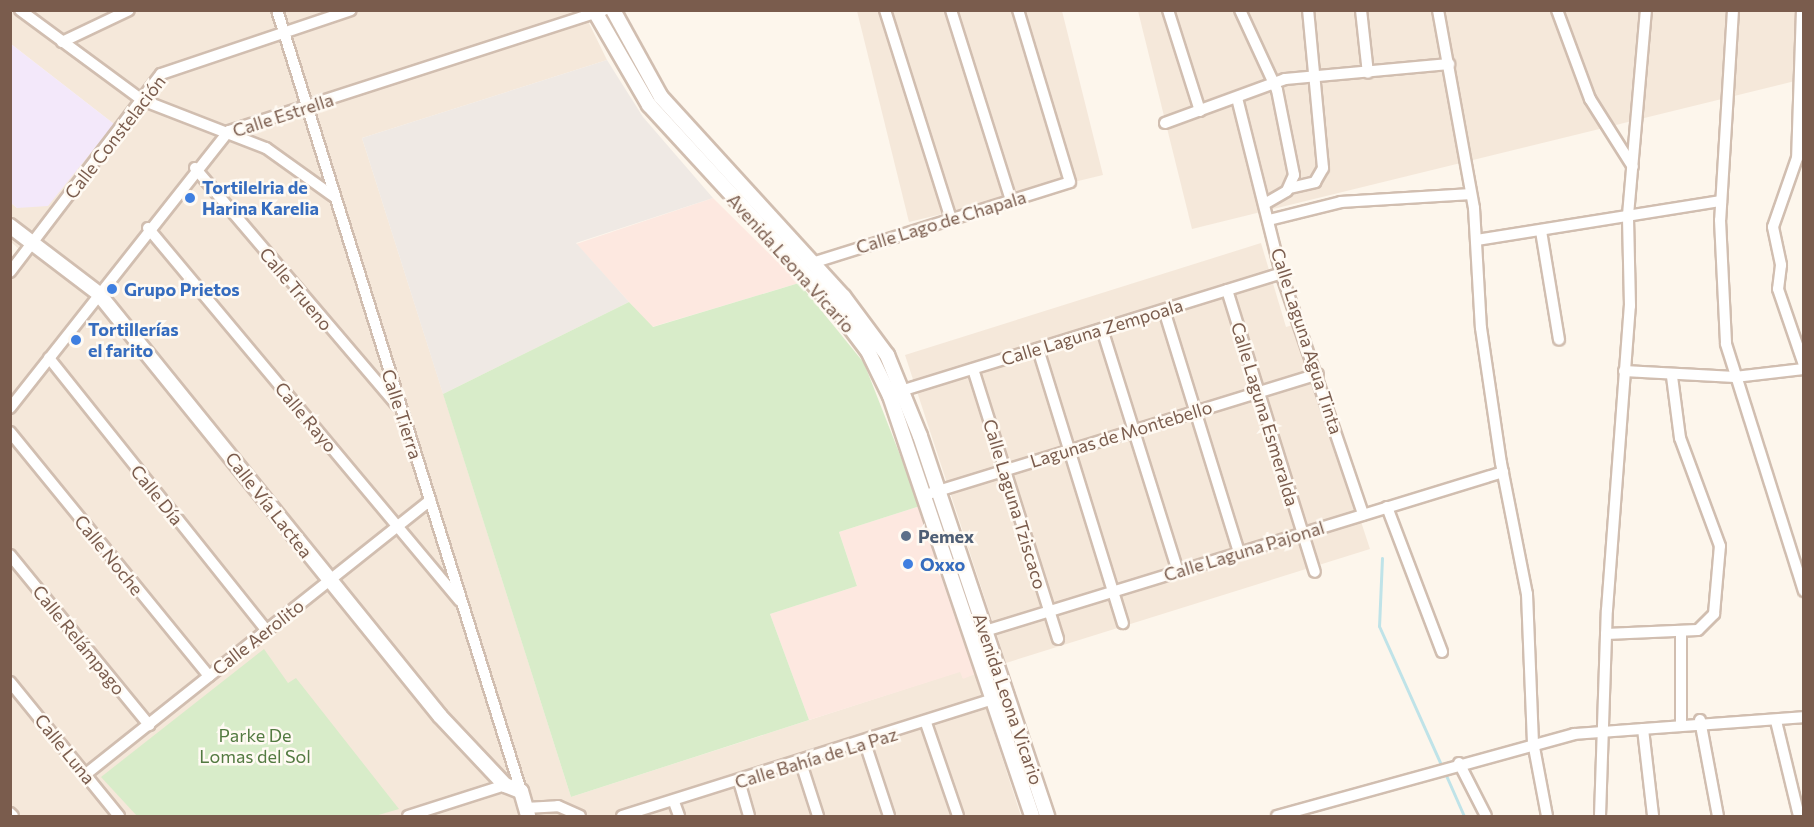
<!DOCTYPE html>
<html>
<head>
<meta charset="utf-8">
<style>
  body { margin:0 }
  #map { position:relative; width:1814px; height:827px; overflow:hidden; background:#fdf6ec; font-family:Commissioner,sans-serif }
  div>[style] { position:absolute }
  .residential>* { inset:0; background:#f5e8da }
  .commercial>* { inset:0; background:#fde8e0 }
  .industrial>* { inset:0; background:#efe9e4 }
  .education>* { inset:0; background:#f3e8fa }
  .green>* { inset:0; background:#d8ecc9 }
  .stream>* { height:3px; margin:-1.5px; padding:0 1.5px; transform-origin:1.5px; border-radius:1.5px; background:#bfe3e8 }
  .roads { filter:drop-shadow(2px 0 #d1beb0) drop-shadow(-2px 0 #d1beb0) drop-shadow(0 2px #d1beb0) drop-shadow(0 -2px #d1beb0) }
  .minor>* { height:10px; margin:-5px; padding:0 5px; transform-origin:5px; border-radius:5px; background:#fff }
  .tertiary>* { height:14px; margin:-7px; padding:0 7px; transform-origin:7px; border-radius:7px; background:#fff }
  .dots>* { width:16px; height:16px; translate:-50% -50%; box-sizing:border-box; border:3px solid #fffaf3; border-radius:50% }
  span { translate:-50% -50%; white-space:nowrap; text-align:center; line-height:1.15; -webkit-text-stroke:5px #fffaf3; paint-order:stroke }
  .street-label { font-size:18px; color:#7a5c4d }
  .shop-label { font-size:18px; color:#366cbe; font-weight:700 }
  .left { translate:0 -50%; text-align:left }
  .service-label { font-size:18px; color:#4e5e75; font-weight:700 }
  .park-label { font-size:18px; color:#537a41 }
  .frame { position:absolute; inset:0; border:12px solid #7a5c4d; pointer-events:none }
</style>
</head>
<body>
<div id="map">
  <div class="residential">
    <div style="clip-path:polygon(11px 11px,583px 11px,607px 60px,362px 138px,571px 797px,961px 671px,963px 678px,975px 674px,1021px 816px,11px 816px,10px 259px,19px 249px,11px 242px,11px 203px,17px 208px,114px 124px,11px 44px)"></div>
    <div style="clip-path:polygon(857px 11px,1062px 11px,1103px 175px,909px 222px)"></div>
    <div style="clip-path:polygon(1138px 11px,1803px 11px,1803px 79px,1192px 229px)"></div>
    <div style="clip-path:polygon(1261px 243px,1286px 327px,1296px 324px,1370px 549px,1006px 663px,905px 355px)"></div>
  </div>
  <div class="commercial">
    <div style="clip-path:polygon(713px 198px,799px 283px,652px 327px,576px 244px)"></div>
    <div style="clip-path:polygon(920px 506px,975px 674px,963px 679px,960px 672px,809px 720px,770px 614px,857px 586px,839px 532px)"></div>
  </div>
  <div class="industrial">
    <div style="clip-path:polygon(607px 60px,643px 117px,713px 198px,576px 243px,629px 302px,443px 394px,362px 138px)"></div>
  </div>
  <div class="education">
    <div style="clip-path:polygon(11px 44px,114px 124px,48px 206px,17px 208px,11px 203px)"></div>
  </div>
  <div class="green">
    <div style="clip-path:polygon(799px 283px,864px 363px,920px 506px,839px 532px,857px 586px,770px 614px,809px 720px,571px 797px,443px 394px,629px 302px,653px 327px)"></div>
    <div style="clip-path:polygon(264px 649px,288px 683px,296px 678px,399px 809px,375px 816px,137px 816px,101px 777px)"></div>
  </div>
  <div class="stream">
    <div style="left:1382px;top:558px;width:68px;rotate:92.5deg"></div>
    <div style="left:1379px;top:626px;width:154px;rotate:65.9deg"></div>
    <div style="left:1445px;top:773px;width:47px;rotate:66.2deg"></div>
  </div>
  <div class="roads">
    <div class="minor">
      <div style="left:20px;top:10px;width:152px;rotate:36.4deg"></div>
      <div style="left:142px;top:100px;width:133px;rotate:21.2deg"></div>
      <div style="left:266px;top:148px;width:82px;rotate:35.6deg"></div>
      <div style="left:277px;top:10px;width:818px;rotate:72.65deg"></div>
      <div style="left:885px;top:10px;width:219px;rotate:72.5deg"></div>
      <div style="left:951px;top:10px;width:199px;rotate:72.5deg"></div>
      <div style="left:1168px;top:10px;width:106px;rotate:72.4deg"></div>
      <div style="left:1240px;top:10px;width:88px;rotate:65.2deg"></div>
      <div style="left:1277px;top:90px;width:87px;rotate:78.7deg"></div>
      <div style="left:1294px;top:175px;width:17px;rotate:114deg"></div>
      <div style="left:1287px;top:191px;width:24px;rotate:150deg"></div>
      <div style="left:1361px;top:10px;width:63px;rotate:83.7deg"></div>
      <div style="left:1438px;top:10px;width:201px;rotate:79.7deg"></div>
      <div style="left:1474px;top:208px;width:120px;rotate:86.7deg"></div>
      <div style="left:1481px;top:328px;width:136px;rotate:81.6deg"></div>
      <div style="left:1501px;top:463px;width:134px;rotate:78.8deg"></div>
      <div style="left:1527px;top:594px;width:148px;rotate:87.7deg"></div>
      <div style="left:1533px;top:742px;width:75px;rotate:79.3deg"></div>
      <div style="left:1557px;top:10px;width:95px;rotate:69.7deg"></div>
      <div style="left:1590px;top:99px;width:80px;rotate:57.7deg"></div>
      <div style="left:1733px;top:10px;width:210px;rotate:93.5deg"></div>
      <div style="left:1720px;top:220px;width:124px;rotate:87.2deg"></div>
      <div style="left:1726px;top:344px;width:259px;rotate:72.5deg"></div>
      <div style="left:1802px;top:10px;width:148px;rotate:91.9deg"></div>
      <div style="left:1797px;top:158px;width:73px;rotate:109.2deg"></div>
      <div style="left:1773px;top:227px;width:39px;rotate:78deg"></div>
      <div style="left:1781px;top:265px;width:24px;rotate:97deg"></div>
      <div style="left:1778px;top:289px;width:80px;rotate:71.1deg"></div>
      <div style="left:62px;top:42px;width:74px;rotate:-25.5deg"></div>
      <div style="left:1237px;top:98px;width:180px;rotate:75.9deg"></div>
      <div style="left:1281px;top:273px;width:255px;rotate:71.2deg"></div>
      <div style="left:1165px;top:123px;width:128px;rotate:-20.1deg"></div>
      <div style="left:1285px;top:79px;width:165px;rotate:-5.2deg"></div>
      <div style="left:195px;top:168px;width:311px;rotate:49.6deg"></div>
      <div style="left:1290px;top:188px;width:26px;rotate:-13deg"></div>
      <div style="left:1315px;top:182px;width:16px;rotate:-60deg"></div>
      <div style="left:1323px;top:168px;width:159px;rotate:-95.4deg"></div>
      <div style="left:1269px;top:220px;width:74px;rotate:-14deg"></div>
      <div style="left:1341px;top:202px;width:130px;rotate:-3.5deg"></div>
      <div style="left:148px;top:228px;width:486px;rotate:50.1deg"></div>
      <div style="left:1541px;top:231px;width:110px;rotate:80.6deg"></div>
      <div style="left:1477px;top:240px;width:247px;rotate:-9.1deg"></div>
      <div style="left:812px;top:263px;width:270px;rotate:-17.4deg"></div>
      <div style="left:1070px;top:182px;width:180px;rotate:-106.8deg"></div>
      <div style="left:10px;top:272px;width:249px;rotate:-52.7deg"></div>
      <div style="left:161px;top:74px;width:200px;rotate:-18.6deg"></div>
      <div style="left:1227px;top:290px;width:295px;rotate:72.7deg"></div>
      <div style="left:1164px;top:310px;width:253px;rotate:72.8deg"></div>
      <div style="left:1102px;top:329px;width:254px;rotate:72.6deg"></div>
      <div style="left:1038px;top:349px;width:287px;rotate:72.8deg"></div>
      <div style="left:49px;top:358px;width:348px;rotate:51.4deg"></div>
      <div style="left:973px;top:369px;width:283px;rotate:72.5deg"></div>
      <div style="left:1624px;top:371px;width:111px;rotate:3.1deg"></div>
      <div style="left:1735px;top:377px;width:69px;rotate:-6.6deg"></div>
      <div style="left:904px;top:390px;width:395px;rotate:-17.2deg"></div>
      <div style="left:10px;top:408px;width:353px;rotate:-51.7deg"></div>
      <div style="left:229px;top:131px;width:394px;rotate:-17.9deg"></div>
      <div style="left:10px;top:432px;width:315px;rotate:50.8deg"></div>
      <div style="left:925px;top:495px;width:411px;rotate:-17.1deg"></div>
      <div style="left:1387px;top:507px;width:155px;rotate:69.2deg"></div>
      <div style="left:10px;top:555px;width:220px;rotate:50.7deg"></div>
      <div style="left:985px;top:631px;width:542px;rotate:-17.06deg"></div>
      <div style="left:1681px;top:632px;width:92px;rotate:90deg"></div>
      <div style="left:1606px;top:634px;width:92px;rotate:-2.5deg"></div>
      <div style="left:1698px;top:630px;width:23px;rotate:-45deg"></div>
      <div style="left:1714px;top:614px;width:68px;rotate:-85deg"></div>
      <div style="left:1720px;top:546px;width:115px;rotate:-110.3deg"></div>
      <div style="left:1680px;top:438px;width:63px;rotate:-97.4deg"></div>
      <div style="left:10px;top:682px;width:173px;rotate:50.9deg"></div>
      <div style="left:1700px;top:720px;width:98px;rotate:79.4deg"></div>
      <div style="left:1776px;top:721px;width:98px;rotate:76.4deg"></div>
      <div style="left:926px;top:723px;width:98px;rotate:71deg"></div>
      <div style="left:1643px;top:729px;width:88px;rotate:83.4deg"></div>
      <div style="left:865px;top:743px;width:77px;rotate:71.8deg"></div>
      <div style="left:801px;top:763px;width:56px;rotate:72.2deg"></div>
      <div style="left:1459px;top:763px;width:59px;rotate:63deg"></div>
      <div style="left:86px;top:774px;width:440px;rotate:-38.5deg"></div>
      <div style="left:739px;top:781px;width:36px;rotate:74deg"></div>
      <div style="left:674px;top:802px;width:15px;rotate:70deg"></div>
      <div style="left:525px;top:808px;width:33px;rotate:-3deg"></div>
      <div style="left:558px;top:806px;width:24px;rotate:24deg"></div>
      <div style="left:10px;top:813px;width:4px;rotate:45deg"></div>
      <div style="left:408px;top:816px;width:102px;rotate:-17.7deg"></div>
      <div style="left:622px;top:816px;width:405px;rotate:-17.5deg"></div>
      <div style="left:1277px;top:816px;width:308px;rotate:-15.4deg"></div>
      <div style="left:1574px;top:734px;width:231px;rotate:-4.2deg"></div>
      <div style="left:1600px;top:816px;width:206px;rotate:-88.1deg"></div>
      <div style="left:1607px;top:610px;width:305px;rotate:-85.7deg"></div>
      <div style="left:1630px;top:306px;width:91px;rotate:-91.3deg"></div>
      <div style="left:1628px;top:215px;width:206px;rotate:-85deg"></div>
    </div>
    <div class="tertiary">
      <div style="left:594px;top:10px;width:110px;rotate:59.9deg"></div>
      <div style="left:649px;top:105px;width:273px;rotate:47.4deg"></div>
      <div style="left:834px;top:306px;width:56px;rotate:52.9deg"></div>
      <div style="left:868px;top:351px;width:50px;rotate:63.9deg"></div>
      <div style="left:890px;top:396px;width:443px;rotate:71.3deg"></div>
      <div style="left:613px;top:10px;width:99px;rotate:61.1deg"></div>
      <div style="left:661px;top:97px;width:270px;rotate:47.6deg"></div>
      <div style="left:843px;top:296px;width:74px;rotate:53.3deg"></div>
      <div style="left:887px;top:355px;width:87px;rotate:67.8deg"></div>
      <div style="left:920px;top:436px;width:401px;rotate:71.5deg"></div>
      <div style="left:10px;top:226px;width:111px;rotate:37.3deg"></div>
      <div style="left:98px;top:293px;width:544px;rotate:51.04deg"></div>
      <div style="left:440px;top:716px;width:95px;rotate:46.7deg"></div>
      <div style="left:505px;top:785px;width:17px;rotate:21deg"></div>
      <div style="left:521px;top:791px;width:26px;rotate:74deg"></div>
    </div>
  </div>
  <div class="dots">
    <div style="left:190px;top:198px;background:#3f7fe0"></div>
    <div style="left:112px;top:289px;background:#3f7fe0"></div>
    <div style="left:76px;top:340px;background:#3f7fe0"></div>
    <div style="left:906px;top:536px;background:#5c6f8a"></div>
    <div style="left:908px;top:564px;background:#3f7fe0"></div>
  </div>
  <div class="street-label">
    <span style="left:283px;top:115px;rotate:-18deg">Calle Estrella</span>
    <span style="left:115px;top:137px;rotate:-52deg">Calle Constelación</span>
    <span style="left:941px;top:222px;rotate:-17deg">Calle Lago de Chapala</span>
    <span style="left:791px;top:263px;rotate:48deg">Avenida Leona Vicario</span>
    <span style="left:296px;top:289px;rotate:50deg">Calle Trueno</span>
    <span style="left:1092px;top:332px;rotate:-17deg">Calle Laguna Zempoala</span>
    <span style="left:1307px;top:341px;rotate:72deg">Calle Laguna Agua Tinta</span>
    <span style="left:402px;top:414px;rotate:72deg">Calle Tierra</span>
    <span style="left:1265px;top:414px;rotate:73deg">Calle Laguna Esmeralda</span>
    <span style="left:306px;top:417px;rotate:50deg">Calle Rayo</span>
    <span style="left:1121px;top:434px;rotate:-17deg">Lagunas de Montebello</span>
    <span style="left:157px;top:495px;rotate:51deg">Calle Día</span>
    <span style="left:1015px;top:504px;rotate:73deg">Calle Laguna Tziscaco</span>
    <span style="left:269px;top:505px;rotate:52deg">Calle Vía Lactea</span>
    <span style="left:1244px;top:551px;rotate:-17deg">Calle Laguna Pajonal</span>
    <span style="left:109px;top:555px;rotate:51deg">Calle Noche</span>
    <span style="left:258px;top:637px;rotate:-38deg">Calle Aerolito</span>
    <span style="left:79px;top:640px;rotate:51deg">Calle Relámpago</span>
    <span style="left:1008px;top:699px;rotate:71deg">Avenida Leona Vicario</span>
    <span style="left:65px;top:749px;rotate:51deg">Calle Luna</span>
    <span style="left:816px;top:758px;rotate:-17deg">Calle Bahía de La Paz</span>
  </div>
  <div class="shop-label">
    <span class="left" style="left:202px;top:198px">Tortilelria de<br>Harina Karelia</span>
    <span class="left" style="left:124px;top:289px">Grupo Prietos</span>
    <span class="left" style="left:88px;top:340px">Tortillerías<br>el farito</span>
    <span class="left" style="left:920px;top:564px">Oxxo</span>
  </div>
  <div class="service-label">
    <span class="left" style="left:918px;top:536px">Pemex</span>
  </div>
  <div class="park-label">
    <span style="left:255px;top:746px">Parke De<br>Lomas del Sol</span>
  </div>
  <div class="frame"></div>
</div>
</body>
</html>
